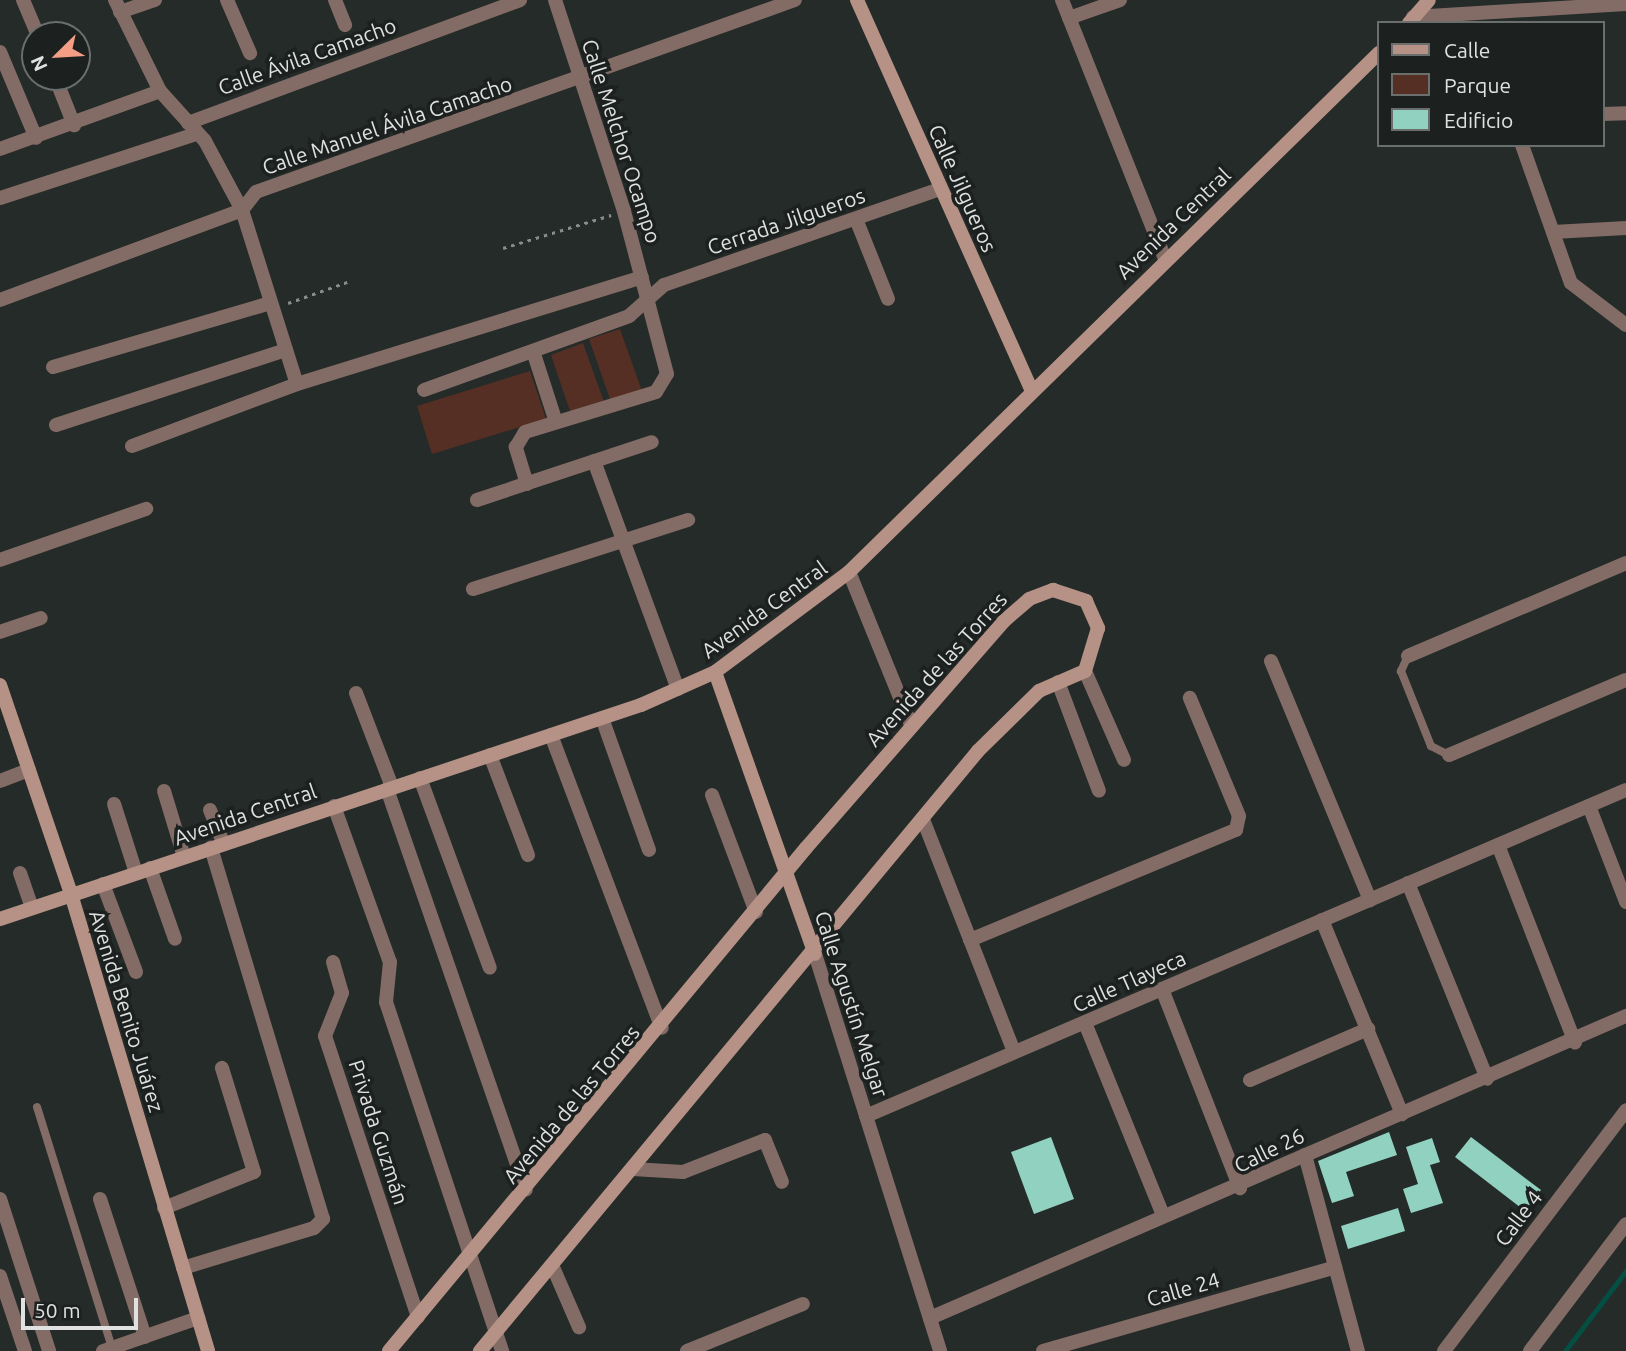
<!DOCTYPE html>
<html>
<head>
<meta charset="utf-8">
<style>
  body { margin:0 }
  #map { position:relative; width:1626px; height:1351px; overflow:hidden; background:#252b29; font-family:Ubuntu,sans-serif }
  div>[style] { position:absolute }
  .green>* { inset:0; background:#552f24 }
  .stream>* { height:4.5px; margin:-2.25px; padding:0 2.25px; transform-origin:2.25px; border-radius:2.25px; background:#044f42 }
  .building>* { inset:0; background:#90d1c0 }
  .path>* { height:2.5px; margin-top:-1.25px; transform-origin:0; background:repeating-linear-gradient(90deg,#888c8b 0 3.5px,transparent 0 8.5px) }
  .lane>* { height:8px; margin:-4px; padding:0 4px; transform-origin:4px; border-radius:4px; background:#836c65 }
  .street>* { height:14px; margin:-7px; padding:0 7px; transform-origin:7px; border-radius:7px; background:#836c65 }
  .secondary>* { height:14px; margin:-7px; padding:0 7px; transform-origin:7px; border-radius:7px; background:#b69186 }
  span { translate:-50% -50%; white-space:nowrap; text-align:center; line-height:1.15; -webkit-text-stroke:7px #1c2120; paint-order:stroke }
  .street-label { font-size:21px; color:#dfe2e1 }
  .legend { position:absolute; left:1377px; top:21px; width:228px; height:126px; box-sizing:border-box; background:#1c2120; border:2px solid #6a6e6d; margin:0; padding:9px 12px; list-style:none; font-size:21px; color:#dfe2e1 }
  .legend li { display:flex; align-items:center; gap:14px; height:35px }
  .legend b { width:35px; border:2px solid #6a6e6d }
  .north { position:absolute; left:21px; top:21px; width:70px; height:70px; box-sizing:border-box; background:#1c2120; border:2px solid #6a6e6d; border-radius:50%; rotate:246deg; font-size:19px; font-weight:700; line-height:28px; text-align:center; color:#dfe2e1 }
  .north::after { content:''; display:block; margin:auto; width:24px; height:32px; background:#f49e86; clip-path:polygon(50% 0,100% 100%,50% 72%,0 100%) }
  .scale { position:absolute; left:21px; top:1298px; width:117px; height:32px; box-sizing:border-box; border:4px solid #dfe2e1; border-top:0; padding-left:9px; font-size:21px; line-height:24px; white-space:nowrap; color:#dfe2e1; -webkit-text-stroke:5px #1c2120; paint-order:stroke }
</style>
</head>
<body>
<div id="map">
  <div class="green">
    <div style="clip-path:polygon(620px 329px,642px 391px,611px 402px,589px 339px)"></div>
    <div style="clip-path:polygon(583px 343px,604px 402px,571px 414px,551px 355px)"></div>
    <div style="clip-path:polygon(530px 371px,546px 419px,432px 454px,417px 406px)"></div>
  </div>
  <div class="stream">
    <div style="left:1565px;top:1351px;width:101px;rotate:-52.7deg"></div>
  </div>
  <div class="building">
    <div style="clip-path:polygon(1389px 1132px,1397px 1155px,1346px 1172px,1354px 1196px,1332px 1203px,1318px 1161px)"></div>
    <div style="clip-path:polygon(1051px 1137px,1074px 1199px,1034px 1214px,1011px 1152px)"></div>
    <div style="clip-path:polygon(1471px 1137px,1541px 1190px,1525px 1211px,1455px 1157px)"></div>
    <div style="clip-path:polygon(1432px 1138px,1440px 1162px,1430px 1165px,1443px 1203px,1411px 1213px,1403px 1189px,1418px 1184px,1406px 1147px)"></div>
    <div style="clip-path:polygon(1398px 1208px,1405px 1231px,1348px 1249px,1341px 1226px)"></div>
  </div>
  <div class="path">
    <div style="left:503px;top:248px;width:113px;rotate:-17deg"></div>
    <div style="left:288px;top:303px;width:63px;rotate:-19.6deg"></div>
  </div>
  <div class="lane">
    <div style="left:1408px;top:656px;width:17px;rotate:115deg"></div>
    <div style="left:1401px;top:671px;width:81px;rotate:68.2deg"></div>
    <div style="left:1431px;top:746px;width:20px;rotate:27deg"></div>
    <div style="left:37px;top:1107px;width:252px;rotate:72.7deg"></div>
  </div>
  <div class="street">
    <div style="left:23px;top:0;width:38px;rotate:67deg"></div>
    <div style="left:115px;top:0;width:102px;rotate:63.7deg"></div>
    <div style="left:160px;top:91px;width:67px;rotate:48deg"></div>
    <div style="left:205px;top:141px;width:78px;rotate:61.8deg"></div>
    <div style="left:242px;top:210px;width:182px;rotate:72.5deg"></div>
    <div style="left:227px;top:0;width:58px;rotate:66.5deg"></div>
    <div style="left:335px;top:0;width:27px;rotate:68deg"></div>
    <div style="left:1062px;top:0;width:279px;rotate:68.3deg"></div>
    <div style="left:120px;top:12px;width:37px;rotate:-19deg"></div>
    <div style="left:1413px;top:17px;width:213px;rotate:-3.5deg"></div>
    <div style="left:1069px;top:18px;width:54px;rotate:-19.4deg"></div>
    <div style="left:0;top:52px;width:93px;rotate:67.3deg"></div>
    <div style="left:55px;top:77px;width:52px;rotate:68.4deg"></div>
    <div style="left:1603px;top:114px;width:23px;rotate:-2deg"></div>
    <div style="left:188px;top:123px;width:354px;rotate:-20.3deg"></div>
    <div style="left:1522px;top:145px;width:146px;rotate:70.5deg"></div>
    <div style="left:1571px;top:283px;width:69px;rotate:37.4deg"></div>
    <div style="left:0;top:149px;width:170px;rotate:-19.9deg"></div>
    <div style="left:0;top:198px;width:206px;rotate:-18.1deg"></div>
    <div style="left:856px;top:219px;width:86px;rotate:68.2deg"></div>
    <div style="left:1553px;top:232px;width:73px;rotate:-3.1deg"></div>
    <div style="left:0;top:300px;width:258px;rotate:-20.4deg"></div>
    <div style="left:242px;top:210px;width:23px;rotate:-52deg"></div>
    <div style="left:256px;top:192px;width:572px;rotate:-19.61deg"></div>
    <div style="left:534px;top:354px;width:71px;rotate:72.1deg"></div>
    <div style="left:53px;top:367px;width:226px;rotate:-16.4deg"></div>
    <div style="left:424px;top:390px;width:218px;rotate:-19.8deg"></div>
    <div style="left:629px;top:316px;width:47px;rotate:-41.5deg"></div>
    <div style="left:664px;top:285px;width:291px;rotate:-19.2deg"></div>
    <div style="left:56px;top:425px;width:242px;rotate:-18.1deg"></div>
    <div style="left:132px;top:446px;width:176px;rotate:-20.6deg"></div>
    <div style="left:297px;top:384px;width:361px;rotate:-17.2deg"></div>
    <div style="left:594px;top:461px;width:243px;rotate:69.8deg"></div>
    <div style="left:527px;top:484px;width:39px;rotate:-107deg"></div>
    <div style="left:516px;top:447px;width:17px;rotate:-59deg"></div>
    <div style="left:525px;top:432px;width:137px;rotate:-17deg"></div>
    <div style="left:656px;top:392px;width:21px;rotate:-59deg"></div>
    <div style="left:667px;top:374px;width:169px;rotate:-104.8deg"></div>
    <div style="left:624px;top:211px;width:222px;rotate:-108.1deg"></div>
    <div style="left:477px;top:500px;width:184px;rotate:-18.3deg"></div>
    <div style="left:0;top:560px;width:155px;rotate:-19.3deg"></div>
    <div style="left:849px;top:572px;width:165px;rotate:67.9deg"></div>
    <div style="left:473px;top:589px;width:226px;rotate:-17.8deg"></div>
    <div style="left:0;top:632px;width:43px;rotate:-18.9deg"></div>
    <div style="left:1408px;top:656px;width:237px;rotate:-23.1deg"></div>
    <div style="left:1271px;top:661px;width:259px;rotate:67.5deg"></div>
    <div style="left:1085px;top:671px;width:97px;rotate:66.3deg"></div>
    <div style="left:1058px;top:682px;width:116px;rotate:69.4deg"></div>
    <div style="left:356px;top:693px;width:101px;rotate:69deg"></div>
    <div style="left:602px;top:718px;width:140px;rotate:70.4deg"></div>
    <div style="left:551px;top:735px;width:313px;rotate:69.3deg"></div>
    <div style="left:490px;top:755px;width:107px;rotate:69.2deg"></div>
    <div style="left:1449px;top:755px;width:192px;rotate:-23deg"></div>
    <div style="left:420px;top:778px;width:202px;rotate:69.8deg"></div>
    <div style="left:0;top:781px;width:31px;rotate:-21deg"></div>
    <div style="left:387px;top:789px;width:424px;rotate:70.9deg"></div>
    <div style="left:164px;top:791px;width:69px;rotate:73.1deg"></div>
    <div style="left:712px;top:795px;width:125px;rotate:69.4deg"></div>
    <div style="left:114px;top:804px;width:72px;rotate:72.3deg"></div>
    <div style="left:334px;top:806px;width:166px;rotate:70.3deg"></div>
    <div style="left:390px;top:962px;width:40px;rotate:95.7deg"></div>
    <div style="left:386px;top:1002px;width:368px;rotate:71.6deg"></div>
    <div style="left:1589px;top:806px;width:103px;rotate:68.9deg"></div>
    <div style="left:210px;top:810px;width:37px;rotate:68deg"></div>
    <div style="left:924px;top:822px;width:247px;rotate:68.6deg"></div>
    <div style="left:1498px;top:845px;width:212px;rotate:68.7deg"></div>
    <div style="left:150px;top:868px;width:75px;rotate:70.6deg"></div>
    <div style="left:20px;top:873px;width:37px;rotate:71deg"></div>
    <div style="left:1408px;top:883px;width:211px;rotate:68deg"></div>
    <div style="left:103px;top:884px;width:94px;rotate:69.4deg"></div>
    <div style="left:1322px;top:920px;width:210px;rotate:67.6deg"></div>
    <div style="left:970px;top:940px;width:288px;rotate:-22.5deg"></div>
    <div style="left:1236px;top:830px;width:14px;rotate:-78deg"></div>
    <div style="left:1239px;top:816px;width:128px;rotate:-112.6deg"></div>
    <div style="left:815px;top:954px;width:416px;rotate:72.5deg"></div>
    <div style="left:333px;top:962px;width:32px;rotate:74deg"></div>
    <div style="left:342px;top:993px;width:46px;rotate:111.6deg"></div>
    <div style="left:325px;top:1036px;width:296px;rotate:71.7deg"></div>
    <div style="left:1162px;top:989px;width:214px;rotate:68.6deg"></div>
    <div style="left:1085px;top:1023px;width:207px;rotate:67.9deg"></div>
    <div style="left:1250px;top:1080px;width:129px;rotate:-23.4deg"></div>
    <div style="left:866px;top:1116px;width:827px;rotate:-23.22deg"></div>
    <div style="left:1305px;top:1155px;width:203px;rotate:74.9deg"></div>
    <div style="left:633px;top:1169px;width:50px;rotate:3.4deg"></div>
    <div style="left:683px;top:1172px;width:88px;rotate:-21.3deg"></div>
    <div style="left:765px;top:1140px;width:45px;rotate:68deg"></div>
    <div style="left:0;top:1199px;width:160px;rotate:72.1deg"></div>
    <div style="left:100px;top:1199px;width:145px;rotate:71.9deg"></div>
    <div style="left:164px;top:1208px;width:97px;rotate:-21.8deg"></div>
    <div style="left:254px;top:1172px;width:109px;rotate:-107.1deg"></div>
    <div style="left:552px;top:1265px;width:68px;rotate:66.5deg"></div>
    <div style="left:183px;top:1268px;width:137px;rotate:-17deg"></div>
    <div style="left:314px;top:1228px;width:13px;rotate:-45deg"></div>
    <div style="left:323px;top:1219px;width:388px;rotate:-106.8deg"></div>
    <div style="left:0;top:1276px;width:79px;rotate:71.6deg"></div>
    <div style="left:930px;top:1318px;width:759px;rotate:-23.46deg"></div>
    <div style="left:103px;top:1351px;width:101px;rotate:-19.2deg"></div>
    <div style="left:687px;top:1351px;width:125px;rotate:-22.1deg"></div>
    <div style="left:1043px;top:1351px;width:304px;rotate:-16deg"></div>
    <div style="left:1444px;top:1351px;width:302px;rotate:-52.9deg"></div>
    <div style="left:1530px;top:1351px;width:159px;rotate:-52.9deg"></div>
  </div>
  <div class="secondary">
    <div style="left:857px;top:0;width:429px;rotate:65.9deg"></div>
    <div style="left:1409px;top:23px;width:30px;rotate:-49deg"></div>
    <div style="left:715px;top:672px;width:299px;rotate:70.5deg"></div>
    <div style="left:0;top:685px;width:221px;rotate:71.2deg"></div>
    <div style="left:71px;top:894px;width:477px;rotate:73.3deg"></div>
    <div style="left:0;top:919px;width:676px;rotate:-18.46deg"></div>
    <div style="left:641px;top:705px;width:81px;rotate:-24deg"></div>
    <div style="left:715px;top:672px;width:167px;rotate:-36.7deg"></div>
    <div style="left:849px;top:572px;width:742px;rotate:-44.4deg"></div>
    <div style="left:389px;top:1351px;width:653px;rotate:-50.34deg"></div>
    <div style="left:806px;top:848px;width:301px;rotate:-48.9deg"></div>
    <div style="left:1004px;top:621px;width:33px;rotate:-41deg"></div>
    <div style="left:1029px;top:599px;width:26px;rotate:-21deg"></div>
    <div style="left:1053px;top:590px;width:35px;rotate:18deg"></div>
    <div style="left:1086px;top:601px;width:30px;rotate:66deg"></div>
    <div style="left:1098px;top:628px;width:45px;rotate:106.8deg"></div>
    <div style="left:1085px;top:671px;width:50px;rotate:156.5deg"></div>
    <div style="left:1039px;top:691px;width:86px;rotate:135.5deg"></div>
    <div style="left:978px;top:751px;width:780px;rotate:129.69deg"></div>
  </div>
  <div class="street-label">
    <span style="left:307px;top:56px;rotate:-20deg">Calle Ávila Camacho</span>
    <span style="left:387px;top:125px;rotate:-19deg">Calle Manuel Ávila Camacho</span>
    <span style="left:622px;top:141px;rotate:72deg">Calle Melchor Ocampo</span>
    <span style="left:963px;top:188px;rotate:66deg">Calle Jilgueros</span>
    <span style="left:786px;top:221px;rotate:-19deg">Cerrada Jilgueros</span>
    <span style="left:1173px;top:223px;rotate:-44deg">Avenida Central</span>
    <span style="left:764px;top:609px;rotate:-36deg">Avenida Central</span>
    <span style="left:936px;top:669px;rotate:-48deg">Avenida de las Torres</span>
    <span style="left:245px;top:814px;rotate:-19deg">Avenida Central</span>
    <span style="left:1129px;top:981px;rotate:-24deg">Calle Tlayeca</span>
    <span style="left:852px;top:1004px;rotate:72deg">Calle Agustín Melgar</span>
    <span style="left:127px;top:1011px;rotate:73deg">Avenida Benito Juárez</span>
    <span style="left:571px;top:1104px;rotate:-50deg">Avenida de las Torres</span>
    <span style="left:379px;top:1132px;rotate:72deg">Privada Guzmán</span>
    <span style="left:1269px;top:1150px;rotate:-26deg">Calle 26</span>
    <span style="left:1518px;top:1218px;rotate:-53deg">Calle 4</span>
    <span style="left:1183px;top:1289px;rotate:-16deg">Calle 24</span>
  </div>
  <ul class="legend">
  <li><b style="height:9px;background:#b69186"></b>Calle</li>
  <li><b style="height:19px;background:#552f24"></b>Parque</li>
  <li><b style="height:19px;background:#90d1c0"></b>Edificio</li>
  </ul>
  <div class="north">N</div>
  <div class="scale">50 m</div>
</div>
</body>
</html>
